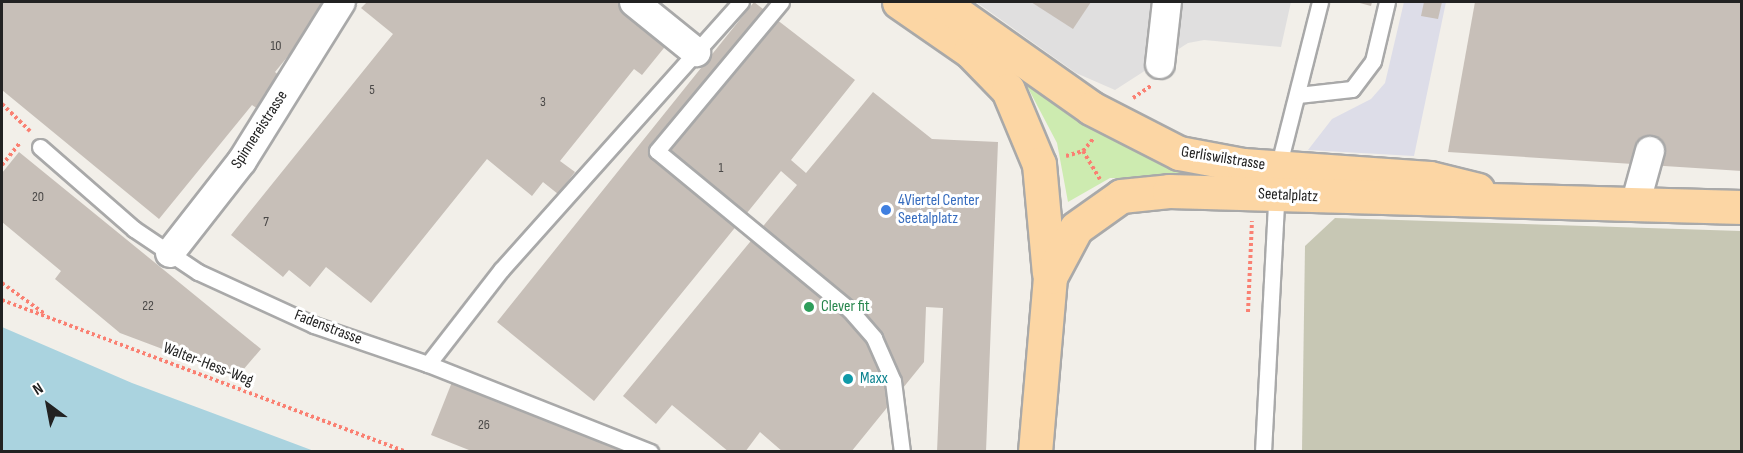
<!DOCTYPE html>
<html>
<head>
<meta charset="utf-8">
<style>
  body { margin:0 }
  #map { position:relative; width:1743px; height:453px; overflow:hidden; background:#f2efe9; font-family:"Sofia Sans Condensed",sans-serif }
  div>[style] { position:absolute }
  .residential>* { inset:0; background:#e0dfdf }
  .construction>* { inset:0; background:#c7c7b4 }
  .grass>* { inset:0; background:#cdebb0 }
  .plaza>* { inset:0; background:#dddde8 }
  .water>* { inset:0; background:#aad3df }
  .building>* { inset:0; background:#c7bfb8 }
  .path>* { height:4px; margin-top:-2px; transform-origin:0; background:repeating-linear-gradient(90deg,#fa8072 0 3px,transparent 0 6px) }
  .roads { filter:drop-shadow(2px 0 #a9a9a9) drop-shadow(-2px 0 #a9a9a9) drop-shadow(0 2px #a9a9a9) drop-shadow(0 -2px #a9a9a9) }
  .lane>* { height:15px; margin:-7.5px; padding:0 7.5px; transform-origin:7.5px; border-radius:7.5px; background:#fff }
  .street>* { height:28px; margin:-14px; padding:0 14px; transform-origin:14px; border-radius:14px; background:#fff }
  .primary>* { height:33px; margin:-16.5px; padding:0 16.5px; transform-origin:16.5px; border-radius:16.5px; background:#fcd6a4 }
  .dots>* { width:16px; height:16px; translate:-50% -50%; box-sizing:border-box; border:3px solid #fff; border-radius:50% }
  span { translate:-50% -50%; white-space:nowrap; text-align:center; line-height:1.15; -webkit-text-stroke:6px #fff; paint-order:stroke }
  .number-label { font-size:14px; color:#4b4948 }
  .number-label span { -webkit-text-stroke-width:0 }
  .street-label { font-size:16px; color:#222 }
  .shop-label { font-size:16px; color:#366cbe }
  .left { translate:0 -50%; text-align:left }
  .leisure-label { font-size:16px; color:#27864d }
  .culture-label { font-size:16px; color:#0d838f }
  .frame { position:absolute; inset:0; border:3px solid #222; pointer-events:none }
  .north { position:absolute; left:18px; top:375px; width:60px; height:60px; -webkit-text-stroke:4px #fff; paint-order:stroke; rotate:328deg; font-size:16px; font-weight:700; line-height:24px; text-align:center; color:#222 }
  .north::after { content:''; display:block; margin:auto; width:21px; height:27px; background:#222; clip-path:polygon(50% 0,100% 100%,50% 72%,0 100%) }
</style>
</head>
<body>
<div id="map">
  <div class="residential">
    <div style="clip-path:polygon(976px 2px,1291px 2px,1281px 47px,1204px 40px,1188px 43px,1115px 90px,1076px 73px)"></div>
  </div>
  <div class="construction">
    <div style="clip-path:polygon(1335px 218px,1741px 231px,1741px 451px,1302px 451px,1305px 246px)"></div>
  </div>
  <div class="grass">
    <div style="clip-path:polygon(1017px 67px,1233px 180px,1110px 178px,1068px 202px,1057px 143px)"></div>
  </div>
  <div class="plaza">
    <div style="clip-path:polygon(1404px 2px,1446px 2px,1414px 156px,1308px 150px,1332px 119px,1371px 99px,1385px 83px)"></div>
  </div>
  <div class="water">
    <div style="clip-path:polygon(2px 327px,132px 383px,314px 451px,2px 451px)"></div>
  </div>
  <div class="building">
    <div style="clip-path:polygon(2px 2px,323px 2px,329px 6px,275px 72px,283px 79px,258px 109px,252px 105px,159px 219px,2px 90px)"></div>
    <div style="clip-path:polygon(367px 2px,617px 2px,668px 43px,642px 75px,634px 69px,560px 161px,575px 172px,558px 194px,543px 182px,532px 196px,487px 159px,371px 303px,326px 267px,310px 287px,289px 270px,283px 277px,231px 235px,393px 34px,361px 8px)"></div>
    <div style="clip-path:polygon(754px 2px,855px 80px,791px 160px,806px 173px,873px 92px,932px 139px,998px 142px,986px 452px,937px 452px,943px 308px,926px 307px,924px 362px,851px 452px,783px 452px,760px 432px,745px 452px,729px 452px,672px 405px,656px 424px,623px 396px,797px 185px,781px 171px,594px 401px,497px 322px)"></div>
    <div style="clip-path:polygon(1031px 2px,1091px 2px,1073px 29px)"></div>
    <div style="clip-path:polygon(1356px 2px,1372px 2px,1371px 6px)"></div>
    <div style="clip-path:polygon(1424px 2px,1442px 2px,1438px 19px,1421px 16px)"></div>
    <div style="clip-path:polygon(1475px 2px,1742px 2px,1742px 171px,1448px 152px)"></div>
    <div style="clip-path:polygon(19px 152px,261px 349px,237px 377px,120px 333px,55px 279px,61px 271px,2px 222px,2px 173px)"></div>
    <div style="clip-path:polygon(452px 382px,630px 451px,474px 452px,431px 435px)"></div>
  </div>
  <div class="path">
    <div style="left:1133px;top:98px;width:22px;rotate:-34deg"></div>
    <div style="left:2px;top:104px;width:39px;rotate:44deg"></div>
    <div style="left:1083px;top:151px;width:33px;rotate:59deg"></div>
    <div style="left:1066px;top:156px;width:18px;rotate:-16deg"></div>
    <div style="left:1083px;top:151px;width:16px;rotate:-50deg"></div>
    <div style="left:2px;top:165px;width:28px;rotate:-51deg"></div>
    <div style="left:2px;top:283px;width:53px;rotate:35.8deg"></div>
    <div style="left:2px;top:300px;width:432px;rotate:20.6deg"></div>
    <div style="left:1248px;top:312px;width:91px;rotate:-87.5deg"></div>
  </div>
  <div class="roads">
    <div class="lane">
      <div style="left:781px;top:2px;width:194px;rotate:129.8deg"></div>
      <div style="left:657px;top:151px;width:250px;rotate:39.5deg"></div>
      <div style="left:850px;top:310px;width:37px;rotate:49deg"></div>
      <div style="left:874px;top:338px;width:47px;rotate:66.2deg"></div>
      <div style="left:893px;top:381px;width:72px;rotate:82.8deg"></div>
      <div style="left:1298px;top:95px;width:54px;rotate:-6.3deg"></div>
      <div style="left:1352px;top:89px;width:35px;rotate:-53deg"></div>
      <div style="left:1373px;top:61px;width:61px;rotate:-76.7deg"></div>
      <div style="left:40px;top:147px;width:125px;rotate:41.1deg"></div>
      <div style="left:134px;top:229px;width:77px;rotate:33.9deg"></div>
      <div style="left:198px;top:272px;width:128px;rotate:24.6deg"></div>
      <div style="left:314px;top:325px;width:120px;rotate:18.9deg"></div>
      <div style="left:428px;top:364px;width:239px;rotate:21.6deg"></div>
      <div style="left:428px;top:364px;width:119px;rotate:-52.2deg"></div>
      <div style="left:501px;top:270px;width:360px;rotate:-48.2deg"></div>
      <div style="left:1263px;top:452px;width:284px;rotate:-87deg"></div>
      <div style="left:1278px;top:168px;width:171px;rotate:-75.8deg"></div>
    </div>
    <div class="street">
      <div style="left:634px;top:2px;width:80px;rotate:38.9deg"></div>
      <div style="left:1160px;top:64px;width:62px;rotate:-83.6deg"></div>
      <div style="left:1635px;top:205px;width:56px;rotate:-74.5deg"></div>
      <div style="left:170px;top:253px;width:117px;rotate:-52deg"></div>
      <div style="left:242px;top:161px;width:187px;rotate:-58.1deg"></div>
    </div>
    <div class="primary">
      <div style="left:899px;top:2px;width:86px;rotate:34.6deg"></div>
      <div style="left:970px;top:51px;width:54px;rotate:45.7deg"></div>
      <div style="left:1008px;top:90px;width:80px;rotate:67.3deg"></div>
      <div style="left:1039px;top:164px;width:109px;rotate:84.8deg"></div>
      <div style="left:941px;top:2px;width:184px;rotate:35.2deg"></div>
      <div style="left:1091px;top:108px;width:99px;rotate:27.1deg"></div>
      <div style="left:1179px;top:153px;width:65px;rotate:10.6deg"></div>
      <div style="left:1243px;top:165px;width:187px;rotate:4deg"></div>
      <div style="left:1430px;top:178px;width:49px;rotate:14deg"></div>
      <div style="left:1035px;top:452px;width:176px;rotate:-85.1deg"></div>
      <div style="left:1050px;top:277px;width:55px;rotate:-62deg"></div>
      <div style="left:1076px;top:228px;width:55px;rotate:-35.4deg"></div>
      <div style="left:1121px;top:196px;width:48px;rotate:-5.9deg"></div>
      <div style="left:1169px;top:191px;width:573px;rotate:1.6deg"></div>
    </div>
  </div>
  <div class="dots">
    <div style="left:886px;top:210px;background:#3f7fe0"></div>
    <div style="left:809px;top:307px;background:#2e9e5b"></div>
    <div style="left:848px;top:379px;background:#0f9aa8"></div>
  </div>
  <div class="number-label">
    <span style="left:276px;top:46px">10</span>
    <span style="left:372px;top:90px">5</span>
    <span style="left:543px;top:102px">3</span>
    <span style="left:721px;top:168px">1</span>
    <span style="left:38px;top:197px">20</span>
    <span style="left:266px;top:222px">7</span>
    <span style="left:148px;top:306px">22</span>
    <span style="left:484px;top:425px">26</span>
  </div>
  <div class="street-label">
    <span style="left:260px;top:130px;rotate:-57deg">Spinnereistrasse</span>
    <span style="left:1223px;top:159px;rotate:9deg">Gerliswilstrasse</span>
    <span style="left:1288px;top:196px;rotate:3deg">Seetalplatz</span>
    <span style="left:328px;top:328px;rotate:21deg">Fadenstrasse</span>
    <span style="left:208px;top:365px;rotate:21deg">Walter-Hess-Weg</span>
  </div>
  <div class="shop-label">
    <span class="left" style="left:898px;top:210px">4Viertel Center<br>Seetalplatz</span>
  </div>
  <div class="leisure-label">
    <span class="left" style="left:821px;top:307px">Clever fit</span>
  </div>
  <div class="culture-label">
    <span class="left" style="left:860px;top:379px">Maxx</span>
  </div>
  <div class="frame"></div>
  <div class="north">N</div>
</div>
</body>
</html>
